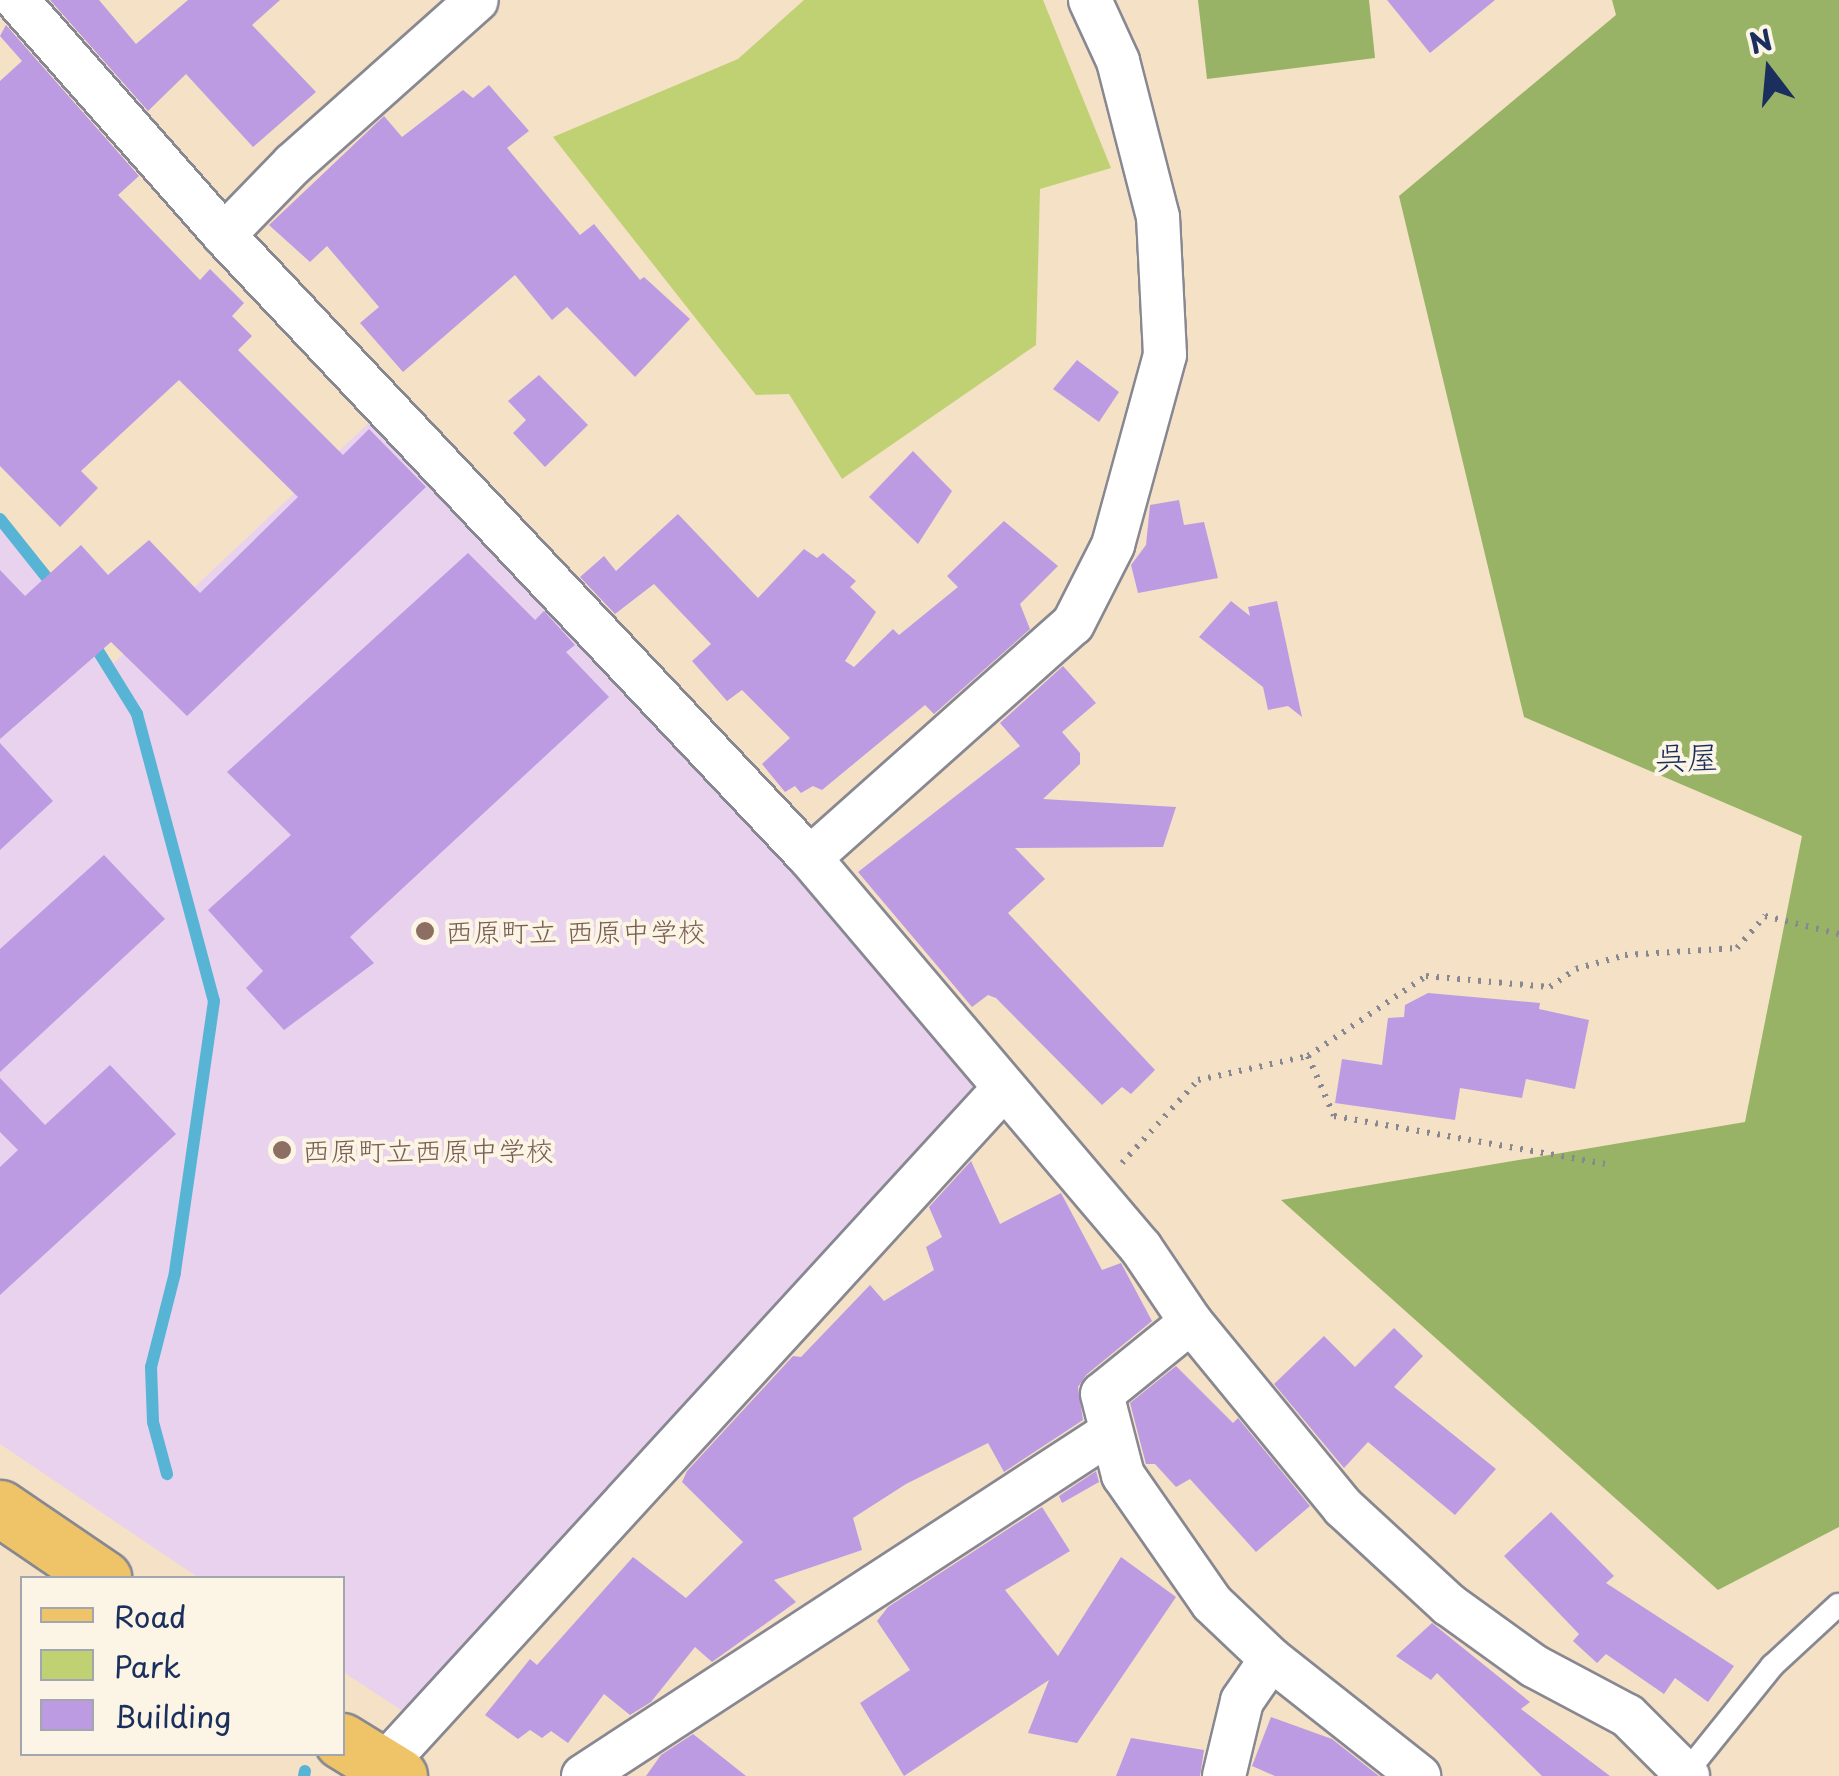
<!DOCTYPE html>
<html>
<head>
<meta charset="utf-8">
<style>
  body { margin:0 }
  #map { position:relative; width:1839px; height:1776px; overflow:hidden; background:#f5e1c6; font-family:"Playpen Sans","Klee One",sans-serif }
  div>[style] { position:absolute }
  .built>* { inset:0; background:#e9d2ed }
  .green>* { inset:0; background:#c0d174 }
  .forest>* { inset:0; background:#98b366 }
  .stream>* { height:12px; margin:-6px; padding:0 6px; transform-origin:6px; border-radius:6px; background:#57b4d5 }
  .building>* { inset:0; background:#bc9be3 }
  .path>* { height:6px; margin-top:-3px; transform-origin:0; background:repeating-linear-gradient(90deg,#888892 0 2.5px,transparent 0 10.5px) }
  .roads { filter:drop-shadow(2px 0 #888892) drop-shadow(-2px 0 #888892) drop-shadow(0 2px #888892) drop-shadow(0 -2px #888892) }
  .service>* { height:22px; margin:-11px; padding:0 11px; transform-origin:11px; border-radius:11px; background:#fff }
  .minor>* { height:42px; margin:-21px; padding:0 21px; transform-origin:21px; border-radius:21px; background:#fff }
  .primary>* { height:55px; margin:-27.5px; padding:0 27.5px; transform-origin:27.5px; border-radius:27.5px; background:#efc469 }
  .dots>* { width:28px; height:28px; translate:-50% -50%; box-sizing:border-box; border:5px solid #fcf5e5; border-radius:50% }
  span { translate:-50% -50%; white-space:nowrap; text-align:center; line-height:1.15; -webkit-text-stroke:8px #fcf5e5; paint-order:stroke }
  .education-label { font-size:28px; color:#785e54 }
  .left { translate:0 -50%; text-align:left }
  .quarter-label { font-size:32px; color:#1b2f5e }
  .legend { position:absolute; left:20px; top:1576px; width:325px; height:180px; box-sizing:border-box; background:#fcf5e5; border:2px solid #a2a6af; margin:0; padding:12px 18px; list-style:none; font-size:30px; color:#1b2f5e }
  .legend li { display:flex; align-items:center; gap:20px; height:50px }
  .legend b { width:50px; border:2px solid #a2a6af }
  .north { position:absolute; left:1719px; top:20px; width:100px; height:100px; -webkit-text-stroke:8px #fcf5e5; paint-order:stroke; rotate:344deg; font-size:28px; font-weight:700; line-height:40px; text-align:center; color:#1b2f5e }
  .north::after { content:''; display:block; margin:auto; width:35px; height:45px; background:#1b2f5e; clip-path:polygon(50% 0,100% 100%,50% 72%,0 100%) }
</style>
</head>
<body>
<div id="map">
  <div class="built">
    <div style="clip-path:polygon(374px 418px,712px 771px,987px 1092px,410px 1716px,343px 1672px,342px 1578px,199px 1578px,0 1444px,0 525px,114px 663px)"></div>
  </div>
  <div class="green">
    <div style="clip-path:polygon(804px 0,1043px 0,1111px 168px,1040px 189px,1036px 345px,842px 479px,789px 394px,756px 395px,553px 137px,738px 59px)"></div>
  </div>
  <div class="forest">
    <div style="clip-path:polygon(1198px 0,1369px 0,1375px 58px,1207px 79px)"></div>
    <div style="clip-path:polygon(1612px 0,1839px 0,1839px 1527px,1718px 1590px,1281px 1200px,1745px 1122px,1802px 836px,1524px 717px,1399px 196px,1616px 15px)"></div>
  </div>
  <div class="stream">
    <div style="left:0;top:519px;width:88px;rotate:51.4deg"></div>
    <div style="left:92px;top:641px;width:86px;rotate:58.3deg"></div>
    <div style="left:137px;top:714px;width:297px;rotate:75deg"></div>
    <div style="left:214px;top:1001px;width:275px;rotate:98.2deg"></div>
    <div style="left:175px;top:1273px;width:97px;rotate:104.3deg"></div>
    <div style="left:151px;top:1367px;width:55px;rotate:87.9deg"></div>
    <div style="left:153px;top:1422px;width:54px;rotate:74.9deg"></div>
    <div style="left:304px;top:1776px;width:5px;rotate:-79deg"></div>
  </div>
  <div class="building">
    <div style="clip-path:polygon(50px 0,99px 0,136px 44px,188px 0,280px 0,252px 25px,316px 92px,253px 147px,186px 74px,148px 111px)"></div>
    <div style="clip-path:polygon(1387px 0,1495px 0,1430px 53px)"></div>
    <div style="clip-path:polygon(6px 25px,139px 176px,118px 195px,200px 280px,210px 269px,244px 303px,232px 316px,252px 336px,238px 350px,343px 455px,369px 429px,426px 487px,187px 716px,111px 642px,0 739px,0 570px,25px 596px,81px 545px,108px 575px,149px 540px,200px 593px,298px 497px,179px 380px,81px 471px,98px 488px,60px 527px,0 466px,0 81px,22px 61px,0 36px)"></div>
    <div style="clip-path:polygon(489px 85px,529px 131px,507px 148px,580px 235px,594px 224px,640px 280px,644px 277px,690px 319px,635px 377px,567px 307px,552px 320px,515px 275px,403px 372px,360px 323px,379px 307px,327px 246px,310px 262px,269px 225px,384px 116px,402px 137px,463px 90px,473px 98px)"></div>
    <div style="clip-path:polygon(1077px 360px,1119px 392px,1099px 422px,1053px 389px)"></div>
    <div style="clip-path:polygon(539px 375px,588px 425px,545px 467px,513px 433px,526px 420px,508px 401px)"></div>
    <div style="clip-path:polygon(913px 451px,952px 491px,918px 544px,869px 497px)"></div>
    <div style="clip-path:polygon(1179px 500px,1184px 525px,1204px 522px,1218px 578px,1138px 593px,1131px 565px,1146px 545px,1150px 505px)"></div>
    <div style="clip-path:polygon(678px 514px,758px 598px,804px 549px,817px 558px,823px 553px,856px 581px,850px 587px,876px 612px,845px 661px,854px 667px,893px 629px,899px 635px,958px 587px,947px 576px,1004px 521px,1058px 566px,1020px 604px,1030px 629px,934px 714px,925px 705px,822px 790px,813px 786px,801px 793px,795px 786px,785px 792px,762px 764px,790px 738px,742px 690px,727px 701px,692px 661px,711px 644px,654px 584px,615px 614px,580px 577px,604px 556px,616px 571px)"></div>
    <div style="clip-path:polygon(468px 553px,535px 620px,544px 611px,575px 645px,566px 652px,609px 697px,350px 937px,374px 963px,284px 1030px,246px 988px,263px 971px,208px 910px,291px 835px,227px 772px)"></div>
    <div style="clip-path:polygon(1231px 601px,1250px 616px,1248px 607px,1277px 601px,1302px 717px,1288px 706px,1268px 710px,1263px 687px,1199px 637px)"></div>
    <div style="clip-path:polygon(1063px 666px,1096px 703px,1062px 732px,1080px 753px,1080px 764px,1043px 799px,1176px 807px,1163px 847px,1015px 848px,1045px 879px,1008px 913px,1155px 1070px,1131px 1094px,1122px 1087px,1102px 1105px,996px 998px,988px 995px,972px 1007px,858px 872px,1020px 746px,1000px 723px)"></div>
    <div style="clip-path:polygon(0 743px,53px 801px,0 850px)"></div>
    <div style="clip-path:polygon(104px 855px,165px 919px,0 1072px,0 949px)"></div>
    <div style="clip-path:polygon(1428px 993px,1540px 1003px,1539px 1009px,1589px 1020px,1575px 1089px,1526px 1079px,1522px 1098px,1460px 1088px,1455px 1120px,1335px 1103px,1342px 1059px,1382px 1065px,1388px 1018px,1404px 1017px,1405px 1005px)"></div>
    <div style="clip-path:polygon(110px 1065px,176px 1134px,0 1295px,0 1167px,18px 1150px,0 1132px,0 1078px,45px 1125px)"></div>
    <div style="clip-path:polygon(971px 1161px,1000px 1224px,1061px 1193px,1102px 1270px,1121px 1263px,1152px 1321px,1086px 1375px,1078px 1387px,1083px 1420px,1004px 1472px,988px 1443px,906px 1484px,853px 1518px,862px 1550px,774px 1580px,796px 1602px,712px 1662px,695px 1647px,651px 1702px,630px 1715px,604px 1694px,568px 1743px,551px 1731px,542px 1738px,530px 1730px,518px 1739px,485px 1715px,530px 1659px,537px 1665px,633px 1557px,686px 1598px,743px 1542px,682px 1482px,687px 1471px,793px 1356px,801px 1357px,870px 1285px,884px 1301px,934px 1270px,926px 1247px,942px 1237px,929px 1207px)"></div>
    <div style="clip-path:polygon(1394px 1328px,1423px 1356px,1394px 1387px,1496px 1469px,1455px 1515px,1368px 1442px,1344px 1468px,1274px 1384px,1324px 1336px,1355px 1367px)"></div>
    <div style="clip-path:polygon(1176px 1366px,1233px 1423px,1238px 1418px,1310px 1506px,1256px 1552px,1190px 1479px,1176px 1487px,1155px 1464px,1146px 1464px,1130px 1403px)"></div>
    <div style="clip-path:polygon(1096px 1471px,1099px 1482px,1062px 1503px,1059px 1496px)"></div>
    <div style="clip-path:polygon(1042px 1507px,1070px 1551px,1005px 1590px,1058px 1656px,1121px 1557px,1176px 1597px,1077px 1743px,1028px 1733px,1049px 1680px,904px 1776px,860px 1703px,910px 1670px,877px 1621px,888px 1607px)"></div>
    <div style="clip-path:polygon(1551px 1512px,1614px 1576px,1606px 1583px,1734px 1666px,1708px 1702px,1675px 1678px,1664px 1694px,1606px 1654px,1597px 1663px,1573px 1641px,1579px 1634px,1504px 1556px)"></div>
    <div style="clip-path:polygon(1432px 1623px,1530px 1702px,1521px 1709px,1610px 1776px,1542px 1776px,1437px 1673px,1431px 1680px,1396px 1656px)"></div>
    <div style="clip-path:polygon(1271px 1717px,1332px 1739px,1379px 1776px,1275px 1776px,1252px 1766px)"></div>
    <div style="clip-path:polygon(693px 1734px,746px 1776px,646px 1776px,661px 1755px)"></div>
    <div style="clip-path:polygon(1131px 1738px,1204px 1750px,1200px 1776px,1116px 1776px)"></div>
  </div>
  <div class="path">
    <div style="left:1308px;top:1056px;width:143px;rotate:-34.1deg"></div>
    <div style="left:1426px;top:976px;width:124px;rotate:5.1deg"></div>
    <div style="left:1550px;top:987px;width:32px;rotate:-35deg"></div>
    <div style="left:1576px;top:969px;width:51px;rotate:-15.9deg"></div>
    <div style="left:1625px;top:955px;width:112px;rotate:-3.6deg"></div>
    <div style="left:1737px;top:948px;width:43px;rotate:-48.8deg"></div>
    <div style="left:1765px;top:916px;width:76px;rotate:13.7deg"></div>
    <div style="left:1122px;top:1163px;width:113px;rotate:-47.5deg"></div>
    <div style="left:1198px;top:1080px;width:113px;rotate:-12.3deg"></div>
    <div style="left:1308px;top:1056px;width:65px;rotate:66.6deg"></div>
    <div style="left:1334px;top:1116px;width:275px;rotate:10deg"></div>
  </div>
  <div class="roads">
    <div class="service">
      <div style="left:1685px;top:1774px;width:139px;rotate:-51.1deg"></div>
      <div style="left:1772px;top:1666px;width:90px;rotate:-42.7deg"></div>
    </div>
    <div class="minor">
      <div style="left:17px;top:0;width:313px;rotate:48.6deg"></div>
      <div style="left:224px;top:235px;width:855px;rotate:46.75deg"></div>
      <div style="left:810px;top:858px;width:512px;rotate:49.68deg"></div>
      <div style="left:1141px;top:1248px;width:89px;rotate:56deg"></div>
      <div style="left:1191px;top:1322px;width:241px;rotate:50.6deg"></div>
      <div style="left:1344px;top:1508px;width:142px;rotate:42.7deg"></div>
      <div style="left:1448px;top:1604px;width:106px;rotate:35.8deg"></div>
      <div style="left:1534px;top:1666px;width:106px;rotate:28deg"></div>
      <div style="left:1628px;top:1716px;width:85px;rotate:45deg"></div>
      <div style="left:224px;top:235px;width:99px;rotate:-45.8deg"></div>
      <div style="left:293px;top:164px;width:246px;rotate:-41.7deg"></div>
      <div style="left:810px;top:858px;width:352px;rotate:-41.7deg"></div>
      <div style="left:1073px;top:624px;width:89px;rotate:-63.1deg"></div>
      <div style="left:1113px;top:545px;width:197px;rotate:-74.7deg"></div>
      <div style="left:1165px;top:355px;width:138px;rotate:-92.9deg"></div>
      <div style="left:1158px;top:217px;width:161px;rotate:-104.4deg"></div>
      <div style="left:1118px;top:61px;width:67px;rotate:-114.7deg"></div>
      <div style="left:1191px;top:1322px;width:114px;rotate:141deg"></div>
      <div style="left:1102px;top:1394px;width:84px;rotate:75.5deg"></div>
      <div style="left:1123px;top:1475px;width:156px;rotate:55.2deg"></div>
      <div style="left:1212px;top:1603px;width:81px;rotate:43.5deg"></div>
      <div style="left:1271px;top:1659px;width:189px;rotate:38.3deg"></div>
      <div style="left:383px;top:1766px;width:919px;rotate:-47.51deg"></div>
      <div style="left:583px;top:1776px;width:627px;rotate:-33.08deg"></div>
      <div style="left:1224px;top:1776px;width:77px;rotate:-76.5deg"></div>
      <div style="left:1242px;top:1701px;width:51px;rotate:-55.4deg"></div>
    </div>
    <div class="primary">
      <div style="left:0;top:1508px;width:125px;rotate:34.2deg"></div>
      <div style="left:342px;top:1741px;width:67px;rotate:31.6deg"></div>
    </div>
  </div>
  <div class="dots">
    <div style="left:425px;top:931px;background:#8d6e63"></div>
    <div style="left:282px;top:1150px;background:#8d6e63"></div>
  </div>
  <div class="education-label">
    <span class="left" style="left:445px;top:931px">西原町立 西原中学校</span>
    <span class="left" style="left:302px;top:1150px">西原町立西原中学校</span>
  </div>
  <div class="quarter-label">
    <span style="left:1687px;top:756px">呉屋</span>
  </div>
  <ul class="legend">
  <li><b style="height:12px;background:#efc469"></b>Road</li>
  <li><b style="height:28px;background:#c0d174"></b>Park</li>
  <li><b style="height:28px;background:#bc9be3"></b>Building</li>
  </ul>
  <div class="north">N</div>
</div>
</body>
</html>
